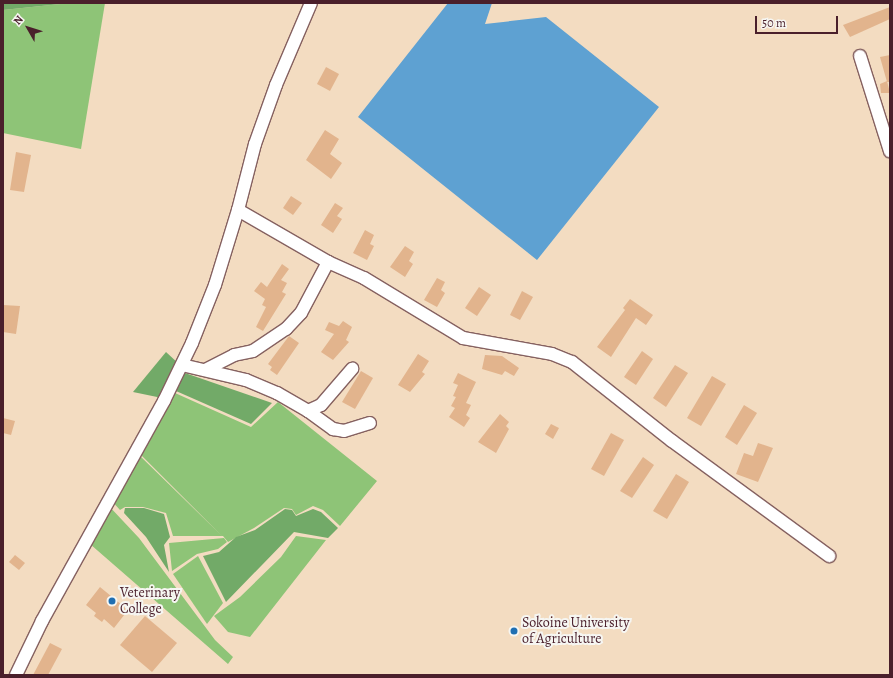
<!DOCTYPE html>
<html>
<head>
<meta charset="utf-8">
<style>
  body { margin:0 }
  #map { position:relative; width:893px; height:678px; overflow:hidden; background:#f3dcc1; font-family:Alegreya,serif }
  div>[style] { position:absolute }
  .green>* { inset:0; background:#8ec477 }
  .forest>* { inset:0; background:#72aa68 }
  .water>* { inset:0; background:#5ea1d2 }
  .building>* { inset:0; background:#e2b48d }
  .roads { filter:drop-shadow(1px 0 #856160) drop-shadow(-1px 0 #856160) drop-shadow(0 1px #856160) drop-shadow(0 -1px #856160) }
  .minor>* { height:12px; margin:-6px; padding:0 6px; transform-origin:6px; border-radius:6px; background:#fff }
  .dots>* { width:11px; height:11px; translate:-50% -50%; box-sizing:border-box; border:2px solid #f6f6f2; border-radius:50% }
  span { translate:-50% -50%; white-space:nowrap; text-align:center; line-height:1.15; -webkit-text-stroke:4px #f6f6f2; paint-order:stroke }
  .poi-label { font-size:14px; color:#4a1f2b }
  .left { translate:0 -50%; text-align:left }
  .frame { position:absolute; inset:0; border:4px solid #4a1f2b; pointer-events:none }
  .north { position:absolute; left:8px; top:8px; width:40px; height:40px; -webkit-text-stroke:3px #f6f6f2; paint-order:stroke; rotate:309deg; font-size:11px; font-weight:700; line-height:16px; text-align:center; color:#4a1f2b }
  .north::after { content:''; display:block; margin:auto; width:14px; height:18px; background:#4a1f2b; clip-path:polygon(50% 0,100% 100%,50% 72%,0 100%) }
  .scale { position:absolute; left:755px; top:16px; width:83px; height:18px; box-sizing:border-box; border:2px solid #4a1f2b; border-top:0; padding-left:5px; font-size:12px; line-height:14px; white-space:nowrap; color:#4a1f2b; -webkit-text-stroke:3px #f6f6f2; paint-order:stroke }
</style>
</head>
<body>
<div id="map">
  <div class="green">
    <div style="clip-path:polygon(70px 3px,105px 3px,81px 149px,3px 133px,3px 10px)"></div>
    <div style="clip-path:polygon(175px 393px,251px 427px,278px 402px,377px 481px,340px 526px,323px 510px,313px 506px,296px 515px,292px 509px,284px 508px,254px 528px,228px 542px,223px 536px,173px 536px,166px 513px,143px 507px,125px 507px,120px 510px,111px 500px,137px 453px,222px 536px,138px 452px)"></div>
    <div style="clip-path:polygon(108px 505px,139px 538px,215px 640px,233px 657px,228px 664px,90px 544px)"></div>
    <div style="clip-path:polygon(296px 536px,326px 540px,250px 637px,228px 632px,214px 616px,240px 597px,281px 557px)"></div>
    <div style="clip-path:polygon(224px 538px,227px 542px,218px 549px,197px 554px,172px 571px,169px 543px)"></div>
    <div style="clip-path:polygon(198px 556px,223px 603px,207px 624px,173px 574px)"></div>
  </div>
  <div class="forest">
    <div style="clip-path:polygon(3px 3px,70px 3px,3px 10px)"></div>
    <div style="clip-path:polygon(166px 352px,179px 364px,162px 398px,133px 392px)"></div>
    <div style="clip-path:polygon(185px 373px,272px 403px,251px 424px,176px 391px)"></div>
    <div style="clip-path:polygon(125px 508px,144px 508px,164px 514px,170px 537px,164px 545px,169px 572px,146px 537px,124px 513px)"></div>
    <div style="clip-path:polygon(285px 509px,292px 510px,296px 516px,313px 509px,321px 512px,338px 528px,328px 538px,294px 532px,226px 602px,203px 556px,219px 552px,236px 537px,255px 530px)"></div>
  </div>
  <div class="water">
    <div style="clip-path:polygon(448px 3px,492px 3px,485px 24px,546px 17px,659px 107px,537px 260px,358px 117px)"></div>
  </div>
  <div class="building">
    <div style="clip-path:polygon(890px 7px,890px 19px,850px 37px,843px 25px)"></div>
    <div style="clip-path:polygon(890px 55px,890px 82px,887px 82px,880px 57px)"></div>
    <div style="clip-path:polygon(326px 67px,339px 74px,330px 91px,317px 84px)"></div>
    <div style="clip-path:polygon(887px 81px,890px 93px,881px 93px,880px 84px)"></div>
    <div style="clip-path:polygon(325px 130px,339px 139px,330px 154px,342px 163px,331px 179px,306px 160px)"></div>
    <div style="clip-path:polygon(16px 152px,31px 155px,24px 192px,10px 190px)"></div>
    <div style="clip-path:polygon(291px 196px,302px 203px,293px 215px,283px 208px)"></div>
    <div style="clip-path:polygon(335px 203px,343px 208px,337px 216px,342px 219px,333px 233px,321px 225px)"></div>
    <div style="clip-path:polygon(365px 230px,374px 235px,370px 244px,374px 246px,367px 260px,353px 253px)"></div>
    <div style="clip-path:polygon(405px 246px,414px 252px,409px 261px,413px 264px,405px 277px,390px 267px)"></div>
    <div style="clip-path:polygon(282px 264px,289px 269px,281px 280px,287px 283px,282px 292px,286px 294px,263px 331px,256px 327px,266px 307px,262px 305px,265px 299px,254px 291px,261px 282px,267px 287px)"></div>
    <div style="clip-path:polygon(437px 278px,445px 282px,441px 290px,445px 293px,437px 307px,424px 300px)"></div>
    <div style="clip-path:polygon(479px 287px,491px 295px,477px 316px,465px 308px)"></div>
    <div style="clip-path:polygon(522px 291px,533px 297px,520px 320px,510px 315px)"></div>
    <div style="clip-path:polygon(630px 299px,653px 315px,646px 325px,636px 318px,611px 357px,597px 347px,625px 310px,623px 308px)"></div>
    <div style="clip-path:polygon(3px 305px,20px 306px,16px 334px,3px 332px)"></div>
    <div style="clip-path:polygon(343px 321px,352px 327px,346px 340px,349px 342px,333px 360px,321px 352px,334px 334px,325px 330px,329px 322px,339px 326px)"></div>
    <div style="clip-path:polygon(289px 336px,299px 343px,277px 375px,270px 370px,272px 367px,268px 364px)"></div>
    <div style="clip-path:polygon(642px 351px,653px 359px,636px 385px,624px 377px)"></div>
    <div style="clip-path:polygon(418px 354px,429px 361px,422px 372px,425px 374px,410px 392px,398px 385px)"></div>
    <div style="clip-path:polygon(485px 355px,502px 356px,519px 368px,514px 376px,505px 371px,502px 375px,482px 369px)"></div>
    <div style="clip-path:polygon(675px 365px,688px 373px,666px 407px,653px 398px)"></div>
    <div style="clip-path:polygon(361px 371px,373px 378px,355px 409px,342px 402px)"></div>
    <div style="clip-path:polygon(458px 373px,476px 382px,466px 403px,471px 405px,466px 415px,470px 418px,464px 427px,449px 417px,455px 408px,451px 406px,456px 397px,453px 396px,458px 385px,453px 383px)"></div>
    <div style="clip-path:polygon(712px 376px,726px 384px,701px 426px,687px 418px)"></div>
    <div style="clip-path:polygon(744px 405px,757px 413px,737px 445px,725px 437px)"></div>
    <div style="clip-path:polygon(500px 414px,509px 422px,506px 426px,509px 429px,496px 453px,478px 442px)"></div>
    <div style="clip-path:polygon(3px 418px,15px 421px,11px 435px,3px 433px)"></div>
    <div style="clip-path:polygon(551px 424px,559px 428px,553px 439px,545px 434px)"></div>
    <div style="clip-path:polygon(611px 433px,624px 440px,604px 476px,591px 469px)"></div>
    <div style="clip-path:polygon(758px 443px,773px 448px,758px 482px,736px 474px,744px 453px,753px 456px)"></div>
    <div style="clip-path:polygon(643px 457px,654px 465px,632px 498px,620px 491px)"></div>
    <div style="clip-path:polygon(676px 474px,689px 482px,667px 519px,653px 511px)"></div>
    <div style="clip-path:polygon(15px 555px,25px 563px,19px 570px,9px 562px)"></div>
    <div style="clip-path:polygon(100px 587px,128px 610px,114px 628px,104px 619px,102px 622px,94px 616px,96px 613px,86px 605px)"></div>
    <div style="clip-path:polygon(145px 616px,177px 643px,152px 672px,120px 645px)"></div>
    <div style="clip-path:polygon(50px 643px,62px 649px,48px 675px,33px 675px)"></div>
  </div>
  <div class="roads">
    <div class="minor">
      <div style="left:860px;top:56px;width:100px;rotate:72.5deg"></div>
      <div style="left:238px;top:210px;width:104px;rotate:30deg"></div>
      <div style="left:328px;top:262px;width:39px;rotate:24deg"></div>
      <div style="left:364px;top:278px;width:116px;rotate:31.2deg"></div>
      <div style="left:463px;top:338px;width:90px;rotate:10.2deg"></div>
      <div style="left:552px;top:354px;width:22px;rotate:22deg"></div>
      <div style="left:572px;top:362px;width:127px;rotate:38.3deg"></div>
      <div style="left:672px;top:441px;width:195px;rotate:36.2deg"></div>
      <div style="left:182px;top:365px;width:66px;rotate:13.2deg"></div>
      <div style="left:246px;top:380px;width:34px;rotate:23deg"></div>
      <div style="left:277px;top:393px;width:36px;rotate:30deg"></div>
      <div style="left:308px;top:411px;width:14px;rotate:-25deg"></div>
      <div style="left:321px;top:405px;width:48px;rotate:-49.3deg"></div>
      <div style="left:205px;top:370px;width:33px;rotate:-27deg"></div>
      <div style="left:234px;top:355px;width:19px;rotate:-12deg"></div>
      <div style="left:253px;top:351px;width:40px;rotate:-34deg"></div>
      <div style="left:286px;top:329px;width:22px;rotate:-47deg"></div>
      <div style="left:301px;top:313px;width:58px;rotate:-62.1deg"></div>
      <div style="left:308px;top:411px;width:31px;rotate:36deg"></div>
      <div style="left:333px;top:429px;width:11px;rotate:10deg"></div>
      <div style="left:344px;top:431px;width:27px;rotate:-17deg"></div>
      <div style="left:16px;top:675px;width:60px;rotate:-64.3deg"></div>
      <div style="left:42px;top:621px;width:252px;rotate:-61deg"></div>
      <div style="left:164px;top:401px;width:64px;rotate:-64.2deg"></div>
      <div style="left:192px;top:343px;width:62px;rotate:-68.4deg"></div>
      <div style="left:215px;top:285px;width:78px;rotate:-73deg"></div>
      <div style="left:238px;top:210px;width:68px;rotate:-75.6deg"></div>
      <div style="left:255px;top:144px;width:63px;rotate:-70.4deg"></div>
      <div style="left:276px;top:85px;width:89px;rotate:-66.9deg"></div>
    </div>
  </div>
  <div class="dots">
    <div style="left:112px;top:601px;background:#1f6fb2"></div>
    <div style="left:514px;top:631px;background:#1f6fb2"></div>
  </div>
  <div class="poi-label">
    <span class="left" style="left:120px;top:601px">Veterinary<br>College</span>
    <span class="left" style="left:522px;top:631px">Sokoine University<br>of Agriculture</span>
  </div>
  <div class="frame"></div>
  <div class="north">N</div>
  <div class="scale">50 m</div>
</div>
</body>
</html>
